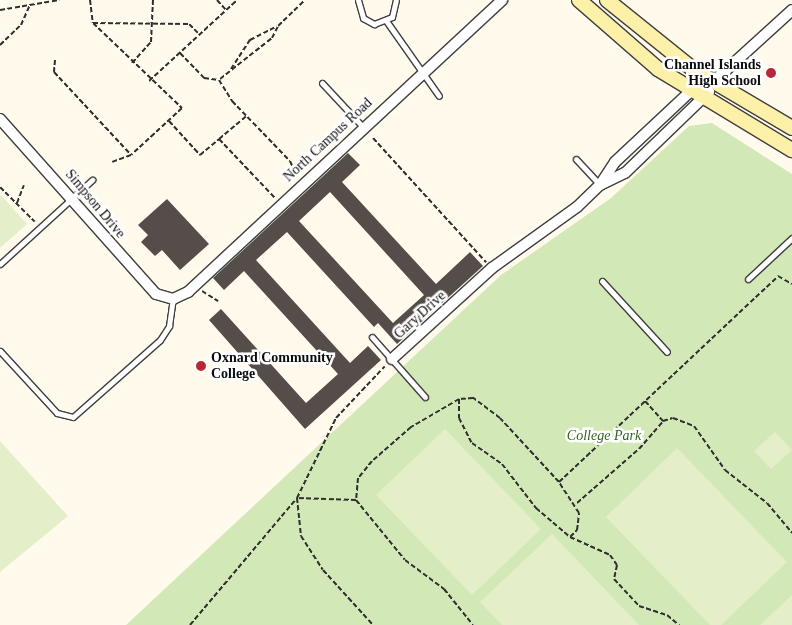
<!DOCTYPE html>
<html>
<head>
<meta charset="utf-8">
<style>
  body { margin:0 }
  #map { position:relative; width:792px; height:625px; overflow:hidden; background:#fffaec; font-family:"Times New Roman",serif }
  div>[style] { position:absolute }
  .green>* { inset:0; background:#d3e8b7 }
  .pitch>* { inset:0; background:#e4efc9 }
  .building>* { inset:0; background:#554d49 }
  .path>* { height:2px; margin-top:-1px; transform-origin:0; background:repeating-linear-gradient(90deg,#2e2e2e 0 5px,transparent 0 7.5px) }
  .roads { filter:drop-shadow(1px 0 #3f3f3f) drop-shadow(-1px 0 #3f3f3f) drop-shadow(0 1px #3f3f3f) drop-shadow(0 -1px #3f3f3f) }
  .service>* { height:5px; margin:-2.5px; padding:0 2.5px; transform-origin:2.5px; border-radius:2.5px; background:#fff }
  .minor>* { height:10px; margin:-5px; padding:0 5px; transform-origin:5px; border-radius:5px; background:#fff }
  .secondary>* { height:14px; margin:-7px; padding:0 7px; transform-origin:7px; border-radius:7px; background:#fdf0a9 }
  .dots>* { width:14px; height:14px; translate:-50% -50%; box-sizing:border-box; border:2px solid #fff; border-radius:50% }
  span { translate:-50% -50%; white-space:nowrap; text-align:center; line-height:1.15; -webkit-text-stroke:5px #fff; paint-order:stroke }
  .poi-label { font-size:14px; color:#0c0c0c; font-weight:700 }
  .right { translate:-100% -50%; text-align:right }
  .left { translate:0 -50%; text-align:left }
  .street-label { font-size:14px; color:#0c0c0c }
  .park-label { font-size:14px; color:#30631e; font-style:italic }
</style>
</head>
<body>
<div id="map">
  <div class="green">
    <div style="clip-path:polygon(712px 123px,792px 174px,792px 625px,126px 625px,501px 275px,611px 198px,689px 126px)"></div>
  </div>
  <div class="pitch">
    <div style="clip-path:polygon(0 194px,27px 224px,0 248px)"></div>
    <div style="clip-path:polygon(445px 429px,541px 529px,472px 595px,376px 495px)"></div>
    <div style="clip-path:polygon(775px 432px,792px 450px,771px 469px,754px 451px)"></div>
    <div style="clip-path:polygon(0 441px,68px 516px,0 572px)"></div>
    <div style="clip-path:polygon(677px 448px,787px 562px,721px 625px,710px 625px,606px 517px)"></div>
    <div style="clip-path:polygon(552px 534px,639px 625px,502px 625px,480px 602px)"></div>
    <div style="clip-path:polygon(792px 595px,792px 625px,760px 625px)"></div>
  </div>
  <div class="building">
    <div style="clip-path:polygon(evenodd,348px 153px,360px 165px,342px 182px,436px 284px,470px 252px,483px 266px,397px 344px,378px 323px,374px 327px,287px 232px,256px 260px,350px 363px,368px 346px,381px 360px,305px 429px,209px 320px,221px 309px,306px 403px,338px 374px,244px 271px,224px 290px,213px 278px,348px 153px,330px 192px,424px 295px,393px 323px,299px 221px,330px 192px)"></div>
    <div style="clip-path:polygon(167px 199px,209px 244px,180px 270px,162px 250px,155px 256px,141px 242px,148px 235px,138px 225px)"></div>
  </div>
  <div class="path">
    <div style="left:90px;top:0;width:23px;rotate:83deg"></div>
    <div style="left:93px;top:23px;width:123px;rotate:43.7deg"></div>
    <div style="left:182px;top:108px;width:69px;rotate:137.3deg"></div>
    <div style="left:131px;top:155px;width:20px;rotate:160deg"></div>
    <div style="left:217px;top:0;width:13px;rotate:48deg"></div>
    <div style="left:0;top:10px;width:60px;rotate:-9.6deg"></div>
    <div style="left:93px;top:23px;width:96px;rotate:0.6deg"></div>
    <div style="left:189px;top:24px;width:14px;rotate:45deg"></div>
    <div style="left:0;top:45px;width:29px;rotate:-44deg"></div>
    <div style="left:21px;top:25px;width:22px;rotate:-66deg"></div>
    <div style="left:180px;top:53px;width:35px;rotate:46deg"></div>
    <div style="left:204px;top:78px;width:15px;rotate:8deg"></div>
    <div style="left:219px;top:80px;width:25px;rotate:58deg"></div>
    <div style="left:232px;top:101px;width:83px;rotate:46deg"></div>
    <div style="left:290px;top:161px;width:17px;rotate:66deg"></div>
    <div style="left:55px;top:60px;width:12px;rotate:95deg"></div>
    <div style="left:54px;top:72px;width:113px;rotate:47.1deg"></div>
    <div style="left:132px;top:63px;width:28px;rotate:-48deg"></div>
    <div style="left:151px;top:42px;width:42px;rotate:-87.3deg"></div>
    <div style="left:231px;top:69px;width:35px;rotate:-57deg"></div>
    <div style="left:250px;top:40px;width:30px;rotate:-27deg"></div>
    <div style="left:220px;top:79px;width:66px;rotate:-38.3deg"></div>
    <div style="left:272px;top:38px;width:13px;rotate:-63deg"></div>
    <div style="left:278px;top:26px;width:37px;rotate:-44deg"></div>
    <div style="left:149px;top:81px;width:120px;rotate:-42.6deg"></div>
    <div style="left:169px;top:121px;width:46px;rotate:47.6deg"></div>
    <div style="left:200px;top:155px;width:25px;rotate:-40deg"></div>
    <div style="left:219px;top:139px;width:81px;rotate:46.5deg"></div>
    <div style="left:373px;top:138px;width:168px;rotate:47.7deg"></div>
    <div style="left:219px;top:139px;width:35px;rotate:-40deg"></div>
    <div style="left:0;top:187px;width:49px;rotate:45deg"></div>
    <div style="left:17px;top:203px;width:19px;rotate:-69deg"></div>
    <div style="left:202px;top:291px;width:19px;rotate:32deg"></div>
    <div style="left:459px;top:399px;width:56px;rotate:149.7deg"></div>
    <div style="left:411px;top:427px;width:52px;rotate:138.9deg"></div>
    <div style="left:372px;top:461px;width:22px;rotate:129deg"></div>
    <div style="left:358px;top:478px;width:22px;rotate:95deg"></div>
    <div style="left:356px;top:500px;width:77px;rotate:50.8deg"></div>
    <div style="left:405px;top:560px;width:49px;rotate:36.6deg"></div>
    <div style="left:444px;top:589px;width:46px;rotate:51.1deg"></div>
    <div style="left:645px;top:401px;width:27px;rotate:48deg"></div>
    <div style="left:559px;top:482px;width:87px;rotate:-132.7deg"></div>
    <div style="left:500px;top:418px;width:34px;rotate:-143deg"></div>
    <div style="left:473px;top:398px;width:14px;rotate:176deg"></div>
    <div style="left:459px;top:399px;width:19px;rotate:90deg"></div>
    <div style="left:459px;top:418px;width:28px;rotate:63deg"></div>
    <div style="left:472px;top:443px;width:37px;rotate:35deg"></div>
    <div style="left:502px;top:464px;width:56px;rotate:52.3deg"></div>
    <div style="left:536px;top:508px;width:45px;rotate:40.5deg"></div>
    <div style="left:570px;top:537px;width:44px;rotate:24.2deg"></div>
    <div style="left:610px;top:555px;width:12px;rotate:55deg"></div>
    <div style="left:617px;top:565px;width:14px;rotate:102deg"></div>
    <div style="left:614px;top:579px;width:37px;rotate:47deg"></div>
    <div style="left:639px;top:606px;width:29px;rotate:18deg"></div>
    <div style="left:667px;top:615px;width:16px;rotate:40deg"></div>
    <div style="left:356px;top:500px;width:59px;rotate:-178.1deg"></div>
    <div style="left:297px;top:498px;width:89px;rotate:-64deg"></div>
    <div style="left:336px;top:418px;width:71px;rotate:-46.7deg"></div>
    <div style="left:577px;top:503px;width:82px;rotate:-41.1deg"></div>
    <div style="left:639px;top:449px;width:37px;rotate:-49deg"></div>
    <div style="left:663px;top:421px;width:10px;rotate:-17deg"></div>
    <div style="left:673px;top:418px;width:22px;rotate:21deg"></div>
    <div style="left:694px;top:426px;width:54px;rotate:54.8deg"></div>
    <div style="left:725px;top:470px;width:53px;rotate:38.2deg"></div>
    <div style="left:767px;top:503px;width:39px;rotate:50deg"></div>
    <div style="left:570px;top:537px;width:10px;rotate:-45deg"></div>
    <div style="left:577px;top:530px;width:17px;rotate:-83deg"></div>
    <div style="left:579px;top:513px;width:37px;rotate:-123deg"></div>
    <div style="left:559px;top:482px;width:301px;rotate:-43.2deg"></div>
    <div style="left:778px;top:276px;width:16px;rotate:30deg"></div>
    <div style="left:190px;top:625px;width:166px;rotate:-49.9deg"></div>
    <div style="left:297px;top:498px;width:38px;rotate:84deg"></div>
    <div style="left:301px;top:536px;width:40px;rotate:57.1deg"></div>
    <div style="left:323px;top:570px;width:74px;rotate:47.7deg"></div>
  </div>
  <div class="roads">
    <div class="service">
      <div style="left:358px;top:0;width:19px;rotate:74deg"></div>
      <div style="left:363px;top:18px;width:13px;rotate:29deg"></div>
      <div style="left:374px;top:24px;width:19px;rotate:-21deg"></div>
      <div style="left:392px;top:17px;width:17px;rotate:-77deg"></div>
      <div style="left:387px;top:22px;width:90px;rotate:54.9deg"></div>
      <div style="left:322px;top:83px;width:60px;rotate:47deg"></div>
      <div style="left:576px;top:159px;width:35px;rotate:47deg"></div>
      <div style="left:0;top:264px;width:125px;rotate:-42.4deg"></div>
      <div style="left:748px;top:279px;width:60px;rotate:-43deg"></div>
      <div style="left:602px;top:281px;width:96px;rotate:47.5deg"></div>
      <div style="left:372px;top:337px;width:80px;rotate:48.5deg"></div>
      <div style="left:0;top:351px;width:84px;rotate:47.4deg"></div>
      <div style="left:57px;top:413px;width:16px;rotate:14deg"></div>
      <div style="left:73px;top:417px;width:116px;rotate:-41.5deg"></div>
      <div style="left:160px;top:340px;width:17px;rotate:-57deg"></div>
      <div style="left:169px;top:326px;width:27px;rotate:-82deg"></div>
    </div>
    <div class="minor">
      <div style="left:0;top:119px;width:234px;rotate:48.3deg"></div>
      <div style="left:156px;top:294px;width:18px;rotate:16deg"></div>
      <div style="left:173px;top:299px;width:17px;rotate:-25deg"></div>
      <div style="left:188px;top:292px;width:429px;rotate:-42.9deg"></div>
      <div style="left:602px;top:184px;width:25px;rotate:-26deg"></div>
      <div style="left:625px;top:173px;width:117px;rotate:-44deg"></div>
      <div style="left:392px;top:359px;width:135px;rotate:-42.3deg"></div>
      <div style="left:492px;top:268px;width:105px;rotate:-35.7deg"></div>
      <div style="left:577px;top:207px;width:32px;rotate:-44deg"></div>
      <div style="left:600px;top:185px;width:27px;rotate:-57deg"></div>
      <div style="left:615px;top:162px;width:104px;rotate:-43.1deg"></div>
      <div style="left:691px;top:91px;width:24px;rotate:-22deg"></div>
      <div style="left:713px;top:82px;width:107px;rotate:-42.3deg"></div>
    </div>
    <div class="secondary">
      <div style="left:579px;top:0;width:105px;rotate:41.1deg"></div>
      <div style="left:658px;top:69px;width:157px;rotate:31.2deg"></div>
      <div style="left:607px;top:0;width:112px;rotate:38.8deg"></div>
      <div style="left:694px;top:70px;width:114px;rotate:30.6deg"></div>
    </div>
  </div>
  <div class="dots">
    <div style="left:771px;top:73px;background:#b92735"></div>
    <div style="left:201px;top:366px;background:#b92735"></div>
  </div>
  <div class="poi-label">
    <span class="right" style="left:761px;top:73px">Channel Islands<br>High School</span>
    <span class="left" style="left:211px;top:366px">Oxnard Community<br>College</span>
  </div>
  <div class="street-label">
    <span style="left:328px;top:140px;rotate:-43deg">North Campus Road</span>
    <span style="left:95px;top:204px;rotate:50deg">Simpson Drive</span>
    <span style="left:420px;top:315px;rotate:-42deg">Gary Drive</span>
  </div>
  <div class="park-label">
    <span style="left:604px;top:436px">College Park</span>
  </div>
</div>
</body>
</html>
